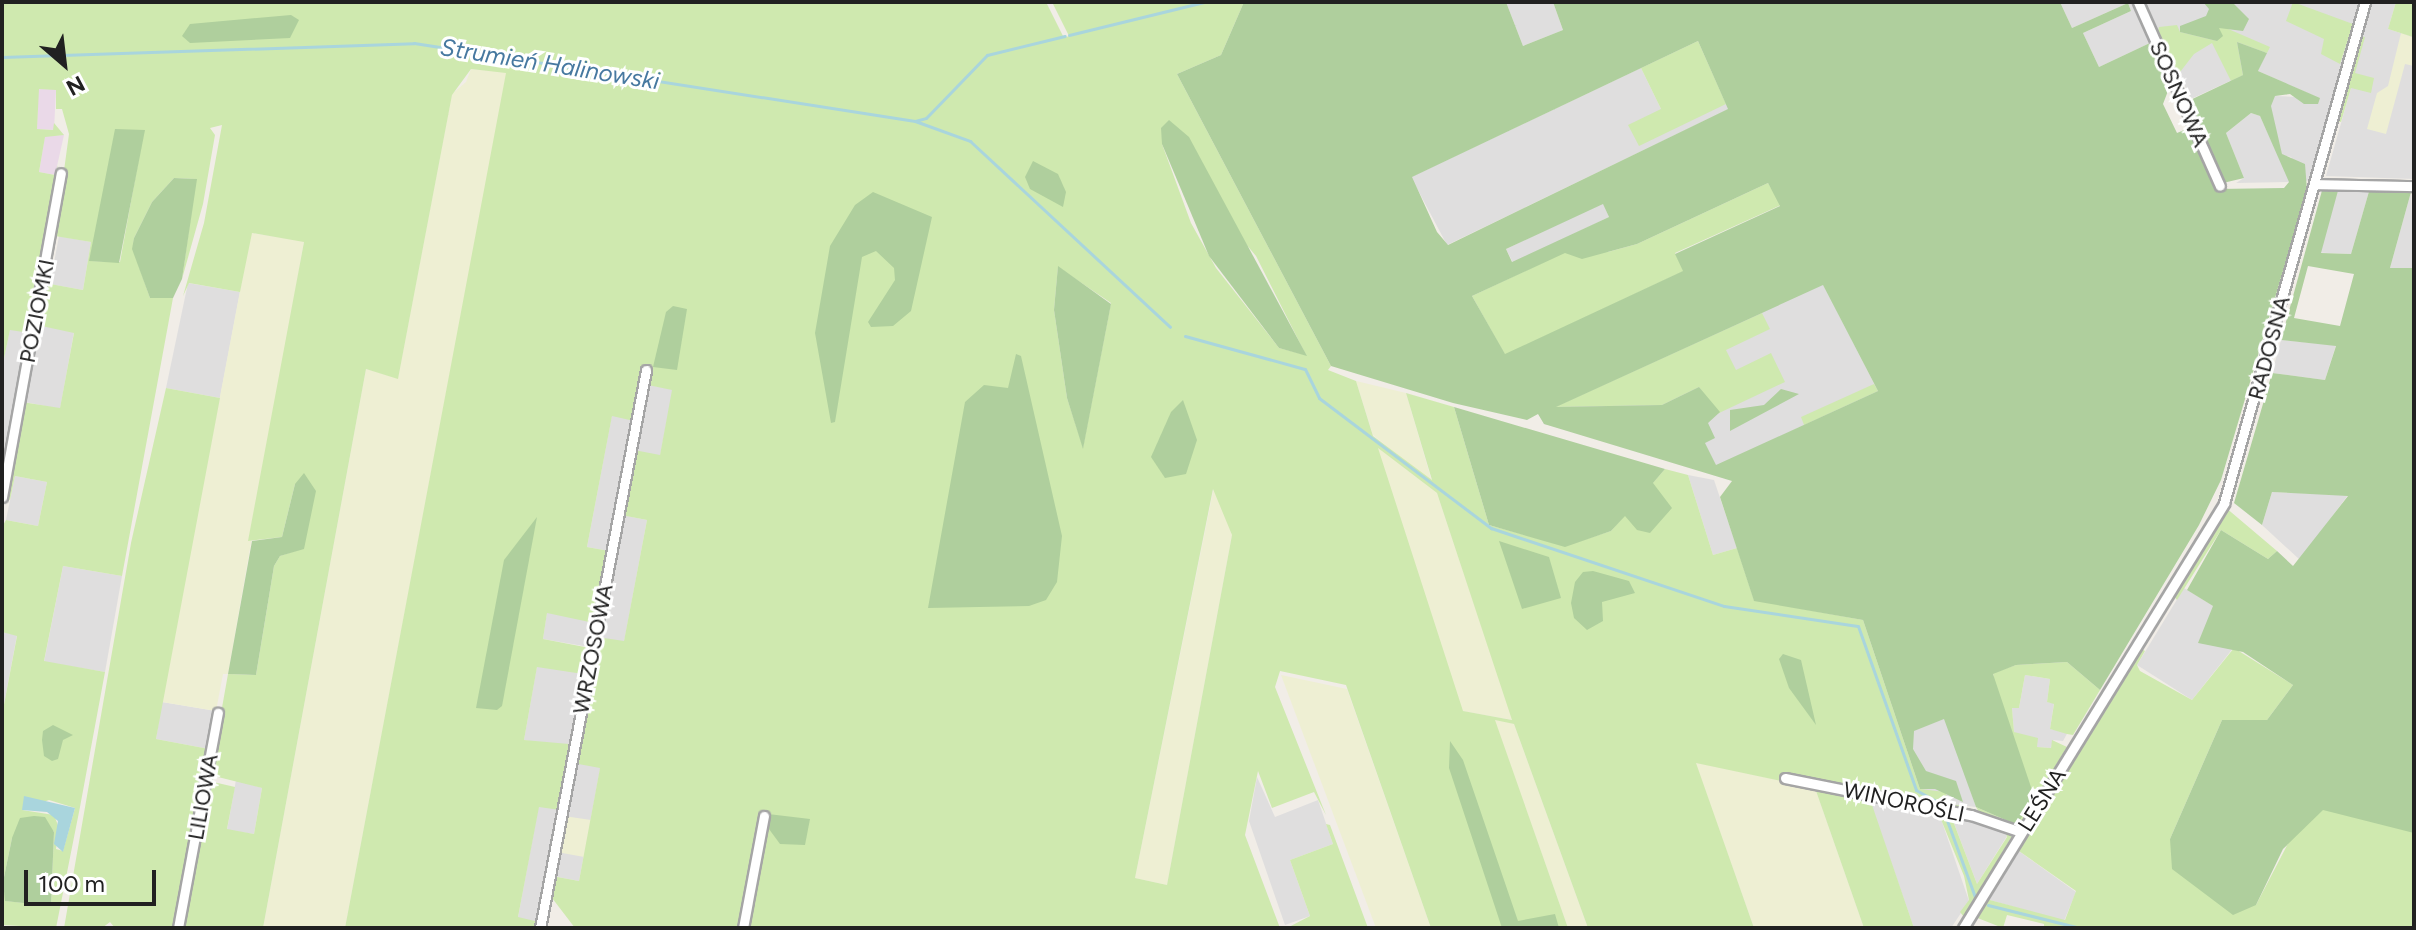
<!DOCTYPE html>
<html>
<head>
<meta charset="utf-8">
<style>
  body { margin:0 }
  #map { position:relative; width:2416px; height:930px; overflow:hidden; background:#f1ede7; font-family:Figtree,sans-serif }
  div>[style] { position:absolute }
  .residential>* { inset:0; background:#dfdede }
  .industrial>* { inset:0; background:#ead9e8 }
  .farmland>* { inset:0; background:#eeefd3 }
  .grass>* { inset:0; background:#cfe9af }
  .forest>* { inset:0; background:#afcf9d }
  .water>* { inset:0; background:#a9d5dd }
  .stream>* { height:3px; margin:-1.5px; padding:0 1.5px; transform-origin:1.5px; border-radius:1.5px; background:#a9d5dd }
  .roads { filter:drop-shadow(2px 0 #a5a5a5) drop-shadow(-2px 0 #a5a5a5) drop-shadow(0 2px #a5a5a5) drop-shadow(0 -2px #a5a5a5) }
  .minor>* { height:9px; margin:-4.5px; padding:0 4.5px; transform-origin:4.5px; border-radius:4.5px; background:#fff }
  span { translate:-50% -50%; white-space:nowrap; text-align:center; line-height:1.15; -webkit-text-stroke:6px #fff; paint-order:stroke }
  .street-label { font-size:22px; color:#212121 }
  .water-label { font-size:24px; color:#4779a0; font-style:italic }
  .frame { position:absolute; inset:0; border:4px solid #212121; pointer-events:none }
  .north { position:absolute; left:24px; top:24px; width:80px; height:80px; -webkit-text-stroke:6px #fff; paint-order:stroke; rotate:152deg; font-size:22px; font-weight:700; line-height:32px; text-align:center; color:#212121 }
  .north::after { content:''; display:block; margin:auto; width:28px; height:36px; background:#212121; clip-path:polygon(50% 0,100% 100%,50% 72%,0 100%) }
  .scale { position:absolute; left:24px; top:870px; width:132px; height:36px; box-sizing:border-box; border:4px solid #212121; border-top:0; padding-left:10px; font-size:24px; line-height:28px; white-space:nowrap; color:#212121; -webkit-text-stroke:6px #fff; paint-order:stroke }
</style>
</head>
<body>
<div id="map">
  <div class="residential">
    <div style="clip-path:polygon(1506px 2px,1553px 2px,1563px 30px,1523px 46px)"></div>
    <div style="clip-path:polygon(2060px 2px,2133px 2px,2152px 42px,2099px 67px,2083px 33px,2131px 11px,2128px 3px,2072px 28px)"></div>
    <div style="clip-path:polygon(2145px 2px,2396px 2px,2388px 29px,2413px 37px,2405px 63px,2414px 66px,2414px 179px,2326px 176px,2353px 81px,2339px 77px,2310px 180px,2305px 181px,2291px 157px,2282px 155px,2270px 106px,2274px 96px,2319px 98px,2258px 71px,2269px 47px,2243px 75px,2191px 99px)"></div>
    <div style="clip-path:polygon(1641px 68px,1661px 109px,1726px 104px,1729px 109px,1447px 245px,1411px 177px)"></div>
    <div style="clip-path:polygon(2251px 113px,2260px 116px,2290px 182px,2236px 183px,2244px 178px,2226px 133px)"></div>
    <div style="clip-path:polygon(2323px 187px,2370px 188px,2351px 254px,2306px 252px)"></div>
    <div style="clip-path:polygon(2411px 192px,2414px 268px,2390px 268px)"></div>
    <div style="clip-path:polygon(1603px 203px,1609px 217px,1513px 263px,1506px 249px)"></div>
    <div style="clip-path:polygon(59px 236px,91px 242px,83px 290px,50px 284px)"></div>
    <div style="clip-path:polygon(188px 283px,240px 292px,220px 398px,166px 388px)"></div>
    <div style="clip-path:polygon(1823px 284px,1878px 391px,1716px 466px,1544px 424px,1539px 414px)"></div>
    <div style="clip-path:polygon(40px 325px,74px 332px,60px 409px,25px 402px)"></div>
    <div style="clip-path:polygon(10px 329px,30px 333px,2px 478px,2px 368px)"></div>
    <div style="clip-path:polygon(2281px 340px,2336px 345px,2325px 380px,2272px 373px)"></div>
    <div style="clip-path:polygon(648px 385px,673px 389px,660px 456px,623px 509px,622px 515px,647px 520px,579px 881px,547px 875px,538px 928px,516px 928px,550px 745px,524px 740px,537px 666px,589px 647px,543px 639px,547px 612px,594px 622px,609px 551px,587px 547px,612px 415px,640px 422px)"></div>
    <div style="clip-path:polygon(1688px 475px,1714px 480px,1737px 548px,1713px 555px)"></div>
    <div style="clip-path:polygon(15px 476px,47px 482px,38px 526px,6px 520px)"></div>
    <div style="clip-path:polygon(2272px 492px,2348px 495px,2300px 560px,2262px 525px)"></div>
    <div style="clip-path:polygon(63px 566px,122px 576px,105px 672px,44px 662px)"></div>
    <div style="clip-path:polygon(2184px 588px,2249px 628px,2192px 700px,2137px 665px)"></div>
    <div style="clip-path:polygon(2px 632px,17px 635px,2px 715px)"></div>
    <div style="clip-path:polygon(2025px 675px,2050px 679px,2047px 702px,2054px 703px,2050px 729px,2068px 732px,2063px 741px,2053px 740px,2051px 748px,2037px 747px,2014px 732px,2012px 708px,2019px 708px)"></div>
    <div style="clip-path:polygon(1939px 698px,1976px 807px,1950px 804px,1920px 789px,1895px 714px)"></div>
    <div style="clip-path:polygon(162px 702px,216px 711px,209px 749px,156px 739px)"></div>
    <div style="clip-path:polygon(1257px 777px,1275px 817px,1318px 800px,1333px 844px,1290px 860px,1310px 916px,1285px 925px,1249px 821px)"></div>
    <div style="clip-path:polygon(236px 780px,262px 788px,254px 834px,227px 830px)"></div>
    <div style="clip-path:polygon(1869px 799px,1940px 816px,1969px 901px,1951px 928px,1914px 928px)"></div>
    <div style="clip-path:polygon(1952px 818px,2005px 830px,2007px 836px,1977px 884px)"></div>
    <div style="clip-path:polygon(2016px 849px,2076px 892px,2064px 921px,1986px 899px)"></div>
  </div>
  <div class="industrial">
    <div style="clip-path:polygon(38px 89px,56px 89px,54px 130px,37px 129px)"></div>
    <div style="clip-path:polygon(64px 135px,55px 175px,39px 172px,45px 136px)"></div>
  </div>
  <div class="farmland">
    <div style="clip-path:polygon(2414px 32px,2414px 66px,2405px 64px,2386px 134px,2367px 129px,2377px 93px,2388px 86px,2401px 33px,2412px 37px)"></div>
    <div style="clip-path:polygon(471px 69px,507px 72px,345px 928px,263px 928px,366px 369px,398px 378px,452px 94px,466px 82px)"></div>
    <div style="clip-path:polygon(251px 233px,304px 241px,228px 674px,223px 674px,216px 711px,162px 702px)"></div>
    <div style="clip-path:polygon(1356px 381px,1406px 393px,1432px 482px,1373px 435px)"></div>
    <div style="clip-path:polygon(1377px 447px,1437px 493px,1513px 720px,1462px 711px)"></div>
    <div style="clip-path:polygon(1214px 487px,1232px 535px,1167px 885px,1135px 878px)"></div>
    <div style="clip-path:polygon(1281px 675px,1347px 689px,1431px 928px,1376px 928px)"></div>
    <div style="clip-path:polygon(1494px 719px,1514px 724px,1588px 928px,1568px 928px)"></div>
    <div style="clip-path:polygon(1695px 762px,1815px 788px,1864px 928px,1754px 928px)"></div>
    <div style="clip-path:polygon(564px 816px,591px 820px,584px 857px,557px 852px)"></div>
  </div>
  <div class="grass">
    <div style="clip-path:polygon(evenodd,2px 2px,1046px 2px,1064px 38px,1069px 36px,1052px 2px,1244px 2px,1221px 55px,1177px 74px,1331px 366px,1328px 370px,1356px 381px,1373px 436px,1432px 480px,1406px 393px,1454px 407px,1489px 525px,1565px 546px,1611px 531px,1665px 469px,1688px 475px,1713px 555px,1737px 548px,1754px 600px,1863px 620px,1920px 789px,1945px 792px,1950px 804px,1965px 806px,1950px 813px,1977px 884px,2007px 837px,2005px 830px,2012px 836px,1964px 917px,1960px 912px,1969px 900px,1964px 876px,1940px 817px,1870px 799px,1914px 928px,1864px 928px,1815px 788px,1696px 763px,1754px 928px,1588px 928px,1514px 724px,1495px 720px,1568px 928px,1431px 928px,1346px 685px,1280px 671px,1275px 687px,1326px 815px,1314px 792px,1272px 808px,1258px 771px,1245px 835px,1280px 928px,575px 928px,549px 894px,552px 876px,579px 881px,600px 768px,573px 763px,597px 637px,624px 641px,647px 520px,621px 515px,634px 450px,660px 455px,672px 390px,648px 385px,650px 370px,634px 421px,612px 416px,587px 547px,609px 551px,594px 623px,547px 613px,543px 639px,590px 648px,583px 674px,537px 667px,524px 740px,569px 744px,574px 733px,560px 810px,539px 807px,518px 917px,539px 922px,538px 928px,345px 928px,506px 73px,471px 69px,452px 95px,398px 379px,366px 369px,263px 928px,181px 928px,209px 781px,235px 787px,227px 829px,254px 834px,262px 788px,210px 775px,228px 674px,256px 675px,274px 566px,280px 556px,304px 548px,295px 484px,282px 537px,248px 541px,304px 242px,252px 233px,240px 292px,189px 283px,183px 296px,204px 223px,222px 125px,210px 128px,215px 135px,203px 204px,182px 279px,196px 179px,174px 178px,152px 202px,134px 238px,133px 249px,150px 298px,173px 298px,122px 576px,63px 566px,44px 661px,105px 672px,80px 807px,56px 928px,2px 925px,2px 715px,17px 636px,2px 632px,2px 527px,6px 520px,38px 526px,47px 482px,15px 476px,10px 500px,5px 498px,22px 402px,60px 408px,74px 333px,37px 325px,45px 283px,83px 290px,91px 242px,55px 236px,69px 134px,62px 109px,56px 109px,56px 90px,39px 89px,37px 129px,53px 130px,54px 123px,64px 135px,45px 137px,39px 172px,55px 175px,58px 165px,30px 333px,10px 330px,2px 368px,2px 2px,144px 130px,120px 262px,90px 261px,144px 130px,2px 2px,1162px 144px,1256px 256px,1306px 355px,1279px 348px,1216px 268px,1191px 223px,1162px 144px,2px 2px,1058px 267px,1111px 303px,1083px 447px,1067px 398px,1054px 310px,1058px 267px,2px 2px,1378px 448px,1437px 493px,1512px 720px,1463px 711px,1378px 448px,2px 2px,1213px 489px,1232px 535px,1167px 885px,1135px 878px,1213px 489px,2px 2px,49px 800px,75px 808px,63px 851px,56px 849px,59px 828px,54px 815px,22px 810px,49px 800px,2px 2px,54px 831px,51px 906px,6px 901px,3px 882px,12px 838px,54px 831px)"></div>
    <div style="clip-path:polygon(2293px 2px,2353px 24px,2340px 64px,2321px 54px,2324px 39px,2286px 21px)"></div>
    <div style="clip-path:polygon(2396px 2px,2414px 2px,2413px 37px,2388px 29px)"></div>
    <div style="clip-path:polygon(2177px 25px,2180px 32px,2217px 41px,2219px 25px,2270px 47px,2267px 53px,2237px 42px,2243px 75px,2231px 81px,2212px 43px,2194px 54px,2177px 76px,2157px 34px,2159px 27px)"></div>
    <div style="clip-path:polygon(2360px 36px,2365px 37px,2355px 73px,2374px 78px,2371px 93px,2351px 88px,2341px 122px,2337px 121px)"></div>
    <div style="clip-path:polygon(1698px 41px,1726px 104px,1639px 146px,1628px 125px,1661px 109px,1641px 68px)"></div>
    <div style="clip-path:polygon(1768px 183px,1781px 205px,1675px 253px,1684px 271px,1505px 355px,1472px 296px,1565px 252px,1608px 252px,1637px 244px)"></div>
    <div style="clip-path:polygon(1762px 313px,1770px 329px,1726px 350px,1736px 370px,1771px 353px,1785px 382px,1717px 414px,1699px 387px,1662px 405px,1555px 407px)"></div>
    <div style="clip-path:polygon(1874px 384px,1878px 391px,1804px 425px,1801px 417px)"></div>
    <div style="clip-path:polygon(166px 388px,220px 398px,156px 739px,209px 749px,176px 928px,115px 928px,110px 922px,102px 928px,64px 928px,131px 543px)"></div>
    <div style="clip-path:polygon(2225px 507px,2277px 551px,2268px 559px,2221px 530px,2177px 600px,2173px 595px)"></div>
    <div style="clip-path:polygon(2140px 648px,2145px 651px,2137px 665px,2140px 671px,2192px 700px,2234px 648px,2293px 685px,2267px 720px,2222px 720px,2170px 839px,2256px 905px,2294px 832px,2323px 809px,2401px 827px,2414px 833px,2414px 928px,2044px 928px,2044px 924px,2007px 915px,2003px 928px,1975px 917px,1986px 899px,2065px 920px,2076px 891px,2016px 849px)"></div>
    <div style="clip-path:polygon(2067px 662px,2100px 690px,2073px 735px,2067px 734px,2050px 729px,2054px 704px,2047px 702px,2050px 679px,2025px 675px,2019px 708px,2012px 708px,2014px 732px,2038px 738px,2037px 747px,2051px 748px,2052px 740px,2067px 747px,2020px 824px,2017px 825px,1982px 817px,1976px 807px,2017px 825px,1993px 673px,2016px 665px)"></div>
    <div style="clip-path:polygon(1326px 824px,1330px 825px,1368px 928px,1287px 928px,1310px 916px,1290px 860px,1333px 844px)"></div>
  </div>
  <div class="forest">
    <div style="clip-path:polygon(evenodd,1244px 2px,1506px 2px,1523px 46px,1563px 30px,1553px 2px,2060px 2px,2072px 28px,2128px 3px,2131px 11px,2083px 33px,2099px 67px,2152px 42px,2171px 83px,2163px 104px,2177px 133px,2189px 128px,2218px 189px,2284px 188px,2289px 182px,2260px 116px,2251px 113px,2226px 133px,2244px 178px,2223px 183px,2184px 103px,2243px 75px,2237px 42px,2267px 53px,2258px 71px,2320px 98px,2318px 104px,2304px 104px,2290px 94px,2275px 96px,2271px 106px,2282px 154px,2305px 164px,2307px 190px,2221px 480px,2199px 525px,2100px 690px,2067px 662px,2016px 665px,1993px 674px,2034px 796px,2017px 825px,1976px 807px,1944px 719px,1914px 731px,1913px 749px,1926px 771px,1956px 781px,1963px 802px,1935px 789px,1920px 789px,1863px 620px,1754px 601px,1720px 497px,1732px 481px,1544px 424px,1538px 414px,1527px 420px,1453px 403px,1331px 366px,1177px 74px,1221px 55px,1244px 2px,1698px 41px,1728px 109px,1448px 245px,1437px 232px,1412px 177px,1698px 41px,1244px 2px,1768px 183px,1780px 206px,1675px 254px,1683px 271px,1505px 354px,1472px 296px,1565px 253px,1582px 259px,1637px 244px,1768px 183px,1244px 2px,1603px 204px,1609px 217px,1512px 262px,1506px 249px,1603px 204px,1244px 2px,1823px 285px,1878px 391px,1716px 465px,1705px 443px,1715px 438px,1708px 423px,1720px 412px,1699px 387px,1662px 405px,1556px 407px,1823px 285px)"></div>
    <div style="clip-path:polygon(2203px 2px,2232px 2px,2249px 19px,2243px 31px,2219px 28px,2223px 36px,2217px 41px,2180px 32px,2180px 26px,2206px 16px,2209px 9px)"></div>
    <div style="clip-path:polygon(291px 15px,299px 20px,290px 38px,190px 43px,182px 36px,190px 24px)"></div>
    <div style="clip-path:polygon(1169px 120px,1189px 137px,1307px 356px,1279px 348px,1209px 256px,1162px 144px,1161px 128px)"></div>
    <div style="clip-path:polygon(115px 129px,145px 130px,119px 263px,89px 261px)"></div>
    <div style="clip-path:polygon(1033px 161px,1058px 174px,1066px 192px,1063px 207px,1030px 189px,1025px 177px)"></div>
    <div style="clip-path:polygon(174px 178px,197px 179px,182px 279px,173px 298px,150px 298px,132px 249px,134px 238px,152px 202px)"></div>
    <div style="clip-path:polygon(evenodd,2323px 187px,2339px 187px,2321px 253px,2351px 254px,2370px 188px,2411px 192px,2390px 268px,2414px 268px,2414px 833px,2323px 810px,2283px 849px,2256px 905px,2233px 915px,2172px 869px,2170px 839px,2222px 720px,2267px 720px,2293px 685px,2243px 652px,2198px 643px,2213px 606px,2187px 590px,2221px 530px,2268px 559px,2277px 551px,2293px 566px,2348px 496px,2272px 492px,2262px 525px,2234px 503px,2272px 373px,2325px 380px,2336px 346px,2281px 340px,2323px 187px,2308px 266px,2354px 274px,2340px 326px,2294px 318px,2308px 266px)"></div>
    <div style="clip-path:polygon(873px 192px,932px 217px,911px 311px,893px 326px,871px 327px,868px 322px,895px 280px,894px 268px,876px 251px,862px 257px,835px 422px,831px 423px,815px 333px,830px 246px,855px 205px)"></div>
    <div style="clip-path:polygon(1058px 266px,1111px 304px,1083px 449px,1067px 398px,1054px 310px)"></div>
    <div style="clip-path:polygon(673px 306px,687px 309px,677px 370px,653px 367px,666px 312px)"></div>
    <div style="clip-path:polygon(1016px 354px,1021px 356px,1062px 536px,1057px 582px,1046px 600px,1029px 606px,928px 608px,965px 402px,984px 385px,1008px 388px)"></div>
    <div style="clip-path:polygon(1781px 389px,1799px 394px,1730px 431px,1730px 410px,1764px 405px)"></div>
    <div style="clip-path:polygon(1183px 400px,1197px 440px,1186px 474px,1165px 478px,1151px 457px,1171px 412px)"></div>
    <div style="clip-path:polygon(1454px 407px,1665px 469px,1653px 483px,1672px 508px,1650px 533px,1637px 530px,1625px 516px,1611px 531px,1565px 547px,1489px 525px)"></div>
    <div style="clip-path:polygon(304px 473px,316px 491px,304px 549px,280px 556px,274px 566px,256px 675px,228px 674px,252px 541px,282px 537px,295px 484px)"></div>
    <div style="clip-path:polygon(537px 517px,502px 706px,497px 710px,476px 708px,504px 560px)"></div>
    <div style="clip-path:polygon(1499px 541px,1549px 557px,1561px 598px,1522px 609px)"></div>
    <div style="clip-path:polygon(1593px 571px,1629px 581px,1635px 593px,1602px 602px,1603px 621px,1587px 630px,1574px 618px,1571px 603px,1575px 582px,1583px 572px)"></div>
    <div style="clip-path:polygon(1783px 654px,1801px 660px,1816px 725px,1789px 688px,1779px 659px)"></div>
    <div style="clip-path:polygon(53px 725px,73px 735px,63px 740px,58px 759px,52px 761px,44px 756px,42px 740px,43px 731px)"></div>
    <div style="clip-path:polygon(1450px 741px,1463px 760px,1518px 921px,1555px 914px,1559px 928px,1502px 928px,1449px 768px)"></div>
    <div style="clip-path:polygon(768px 814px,810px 819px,805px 845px,780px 844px,766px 825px)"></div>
    <div style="clip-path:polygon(34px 816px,45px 817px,54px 832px,51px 906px,5px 901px,3px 882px,12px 838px,20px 818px)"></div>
  </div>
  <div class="water">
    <div style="clip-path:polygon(24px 796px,75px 808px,63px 852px,54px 844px,58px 821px,47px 812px,22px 810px)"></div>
  </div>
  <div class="stream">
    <div style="left:1069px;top:35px;width:139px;rotate:-13.7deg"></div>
    <div style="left:2px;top:57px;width:412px;rotate:-1.9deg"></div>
    <div style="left:414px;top:43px;width:507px;rotate:8.85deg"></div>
    <div style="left:915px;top:121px;width:11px;rotate:-15deg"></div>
    <div style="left:926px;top:118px;width:88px;rotate:-45.9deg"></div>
    <div style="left:987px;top:55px;width:80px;rotate:-13.7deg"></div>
    <div style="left:915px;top:121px;width:59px;rotate:20deg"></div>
    <div style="left:970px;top:141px;width:273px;rotate:42.9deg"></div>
    <div style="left:1185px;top:336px;width:124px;rotate:15.4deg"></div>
    <div style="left:1305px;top:369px;width:32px;rotate:64deg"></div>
    <div style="left:1319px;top:398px;width:216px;rotate:37.1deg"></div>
    <div style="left:1491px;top:528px;width:246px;rotate:18.5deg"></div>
    <div style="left:1724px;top:606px;width:135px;rotate:8.5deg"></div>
    <div style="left:1858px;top:626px;width:174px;rotate:70.5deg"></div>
    <div style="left:1916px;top:790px;width:29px;rotate:29deg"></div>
    <div style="left:1945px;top:815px;width:87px;rotate:69.9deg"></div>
    <div style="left:1988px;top:905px;width:95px;rotate:14deg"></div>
    <div style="left:2411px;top:928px;width:4px;rotate:-45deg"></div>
  </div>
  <div class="roads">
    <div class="minor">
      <div style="left:2138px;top:2px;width:201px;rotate:66deg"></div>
      <div style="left:2315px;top:184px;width:99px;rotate:1.2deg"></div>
      <div style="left:2px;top:497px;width:329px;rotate:-79.7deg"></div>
      <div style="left:1785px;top:778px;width:190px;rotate:11.3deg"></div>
      <div style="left:1971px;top:815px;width:53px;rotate:18.8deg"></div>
      <div style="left:178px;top:928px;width:219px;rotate:-79.5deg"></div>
      <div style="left:540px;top:928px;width:568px;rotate:-79.24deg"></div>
      <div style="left:743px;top:928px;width:114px;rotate:-79.4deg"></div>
      <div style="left:1963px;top:928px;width:499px;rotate:-58.4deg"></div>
      <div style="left:2224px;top:503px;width:520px;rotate:-74.28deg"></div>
    </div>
  </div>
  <div class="street-label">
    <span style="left:2179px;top:94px;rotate:66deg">SOSNOWA</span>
    <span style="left:37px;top:311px;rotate:-79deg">POZIOMKI</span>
    <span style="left:2269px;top:348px;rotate:-75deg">RADOSNA</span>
    <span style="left:593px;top:649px;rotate:-79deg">WRZOSOWA</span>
    <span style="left:203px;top:797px;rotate:-80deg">LILIOWA</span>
    <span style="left:2042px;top:800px;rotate:-58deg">LEŚNA</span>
    <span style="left:1904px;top:802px;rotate:12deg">WINOROŚLI</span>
  </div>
  <div class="water-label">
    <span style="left:550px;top:64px;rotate:9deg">Strumień Halinowski</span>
  </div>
  <div class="frame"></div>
  <div class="north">N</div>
  <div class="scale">100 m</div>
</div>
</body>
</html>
